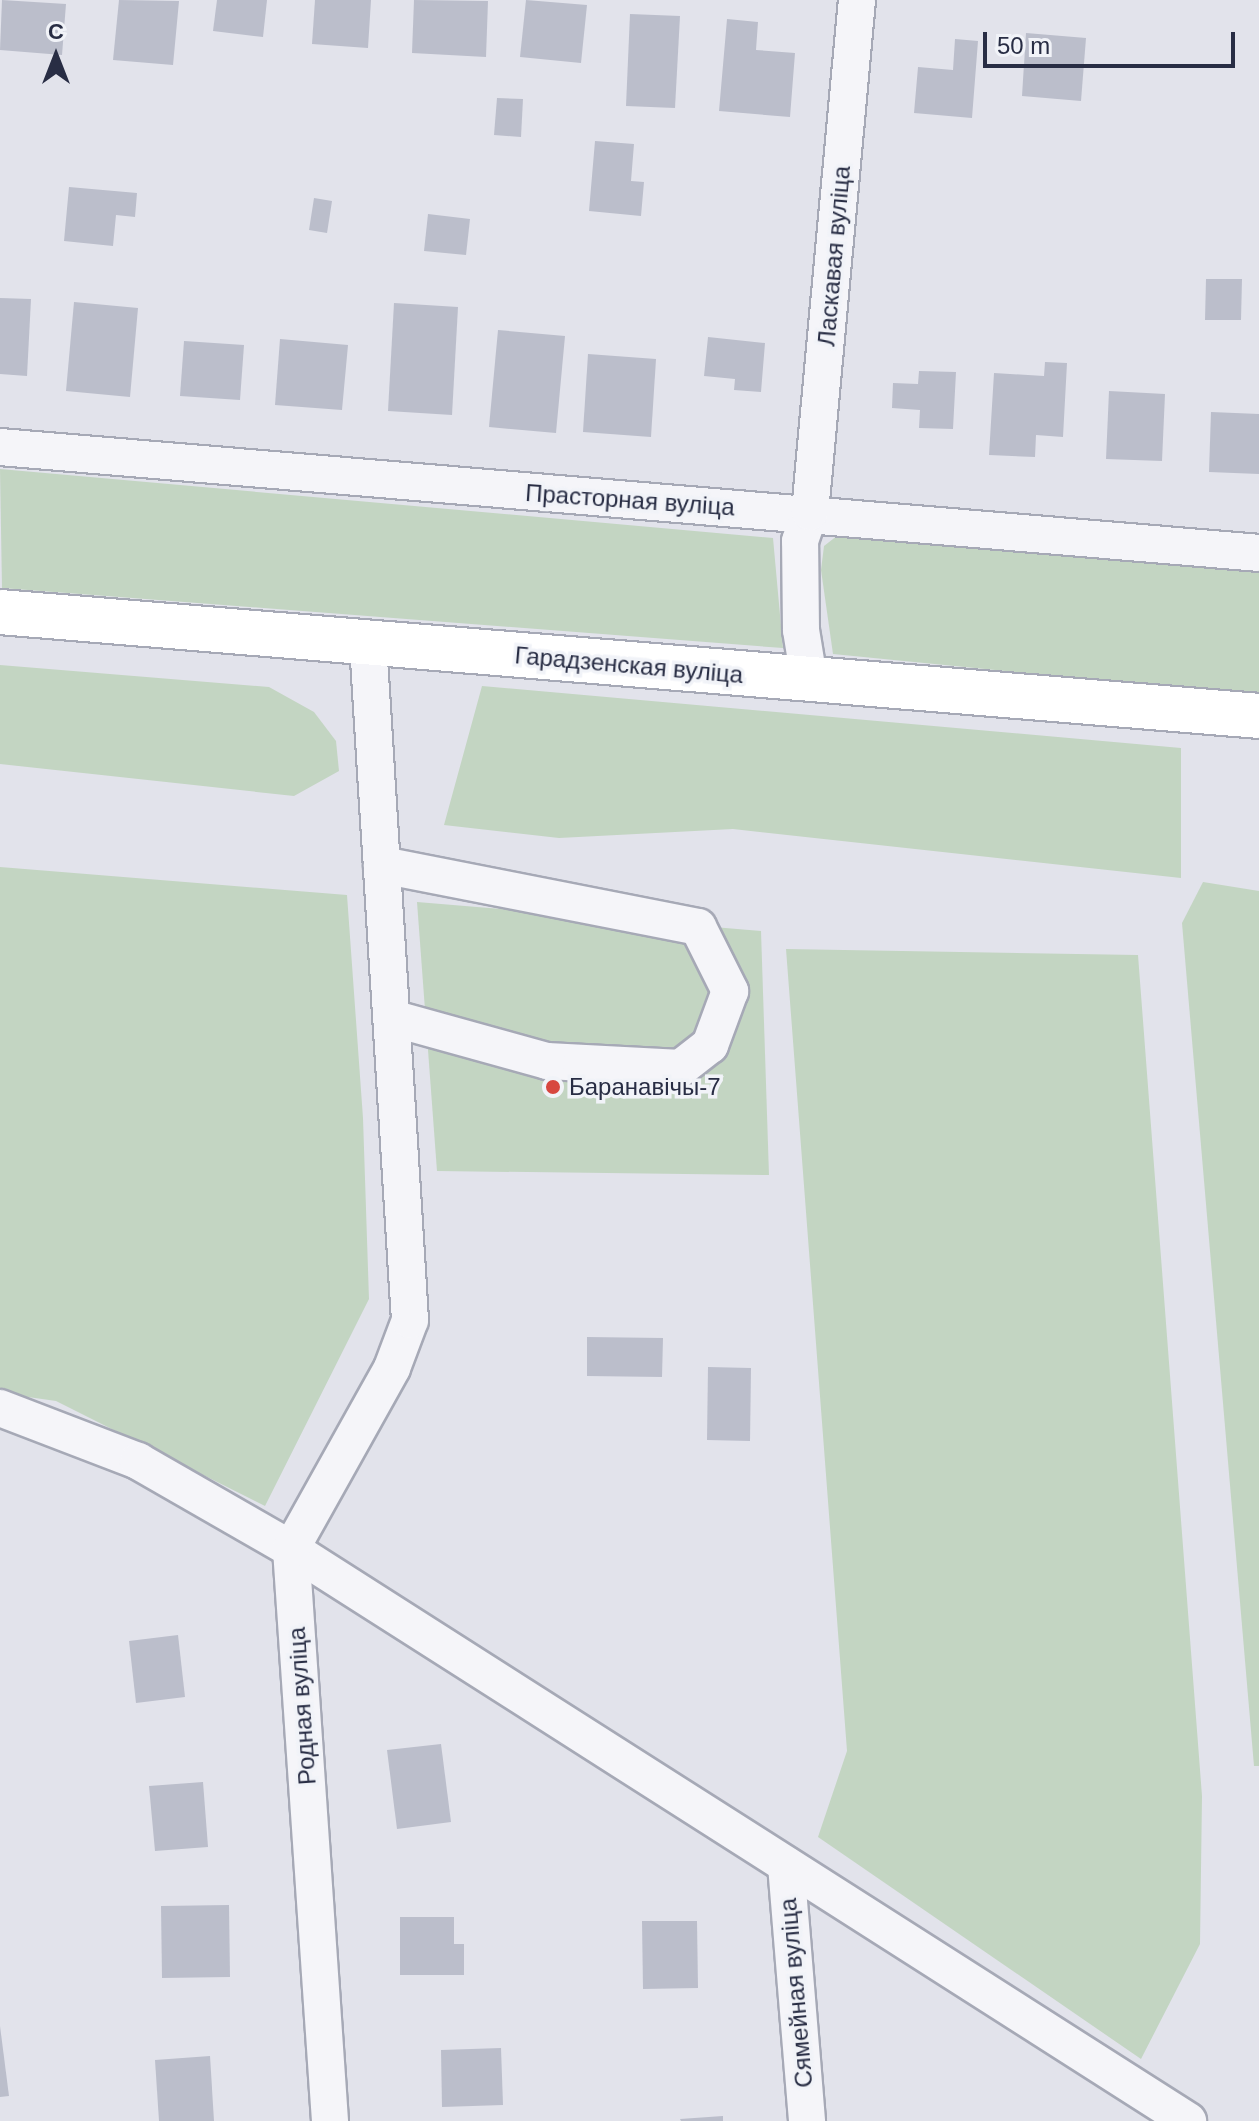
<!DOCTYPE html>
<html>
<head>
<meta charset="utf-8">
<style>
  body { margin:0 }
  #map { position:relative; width:1259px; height:2121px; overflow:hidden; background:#e2e3eb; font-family:Arial,sans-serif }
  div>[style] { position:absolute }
  .green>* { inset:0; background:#c3d5c2 }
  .building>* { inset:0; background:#bbbecb }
  .roads { filter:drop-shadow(2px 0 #a6a9b6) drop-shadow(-2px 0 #a6a9b6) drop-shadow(0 2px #a6a9b6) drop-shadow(0 -2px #a6a9b6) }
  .minor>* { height:36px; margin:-18px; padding:0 18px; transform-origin:18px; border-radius:18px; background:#f5f5f9 }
  .major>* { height:44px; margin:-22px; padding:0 22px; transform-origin:22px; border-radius:22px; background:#fff }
  .dots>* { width:22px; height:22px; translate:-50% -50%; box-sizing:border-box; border:4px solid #f1f3f8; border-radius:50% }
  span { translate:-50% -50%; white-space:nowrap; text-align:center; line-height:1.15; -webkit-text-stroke:7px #f1f3f8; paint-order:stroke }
  .street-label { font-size:24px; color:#282d44 }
  .poi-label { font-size:24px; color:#282d44 }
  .left { translate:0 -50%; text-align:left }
  .north { position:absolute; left:16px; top:16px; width:80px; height:80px; -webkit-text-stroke:6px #f1f3f8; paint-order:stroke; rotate:0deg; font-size:22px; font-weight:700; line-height:32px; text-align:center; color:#282d44 }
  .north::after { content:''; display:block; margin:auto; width:28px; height:36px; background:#282d44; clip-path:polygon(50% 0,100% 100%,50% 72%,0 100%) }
  .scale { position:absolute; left:983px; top:32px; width:252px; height:36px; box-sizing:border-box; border:4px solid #282d44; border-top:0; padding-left:10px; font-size:24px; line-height:28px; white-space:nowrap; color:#282d44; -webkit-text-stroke:6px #f1f3f8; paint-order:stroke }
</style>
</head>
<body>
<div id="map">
  <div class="green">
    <div style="clip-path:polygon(0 469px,773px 538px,783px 648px,2px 588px)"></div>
    <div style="clip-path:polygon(842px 532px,1259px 565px,1259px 696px,833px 654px,821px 570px,824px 546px)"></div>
    <div style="clip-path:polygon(0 665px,269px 687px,314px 712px,336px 741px,339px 771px,294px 796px,0 764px)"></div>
    <div style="clip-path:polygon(482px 686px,1181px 748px,1181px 878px,733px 829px,559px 838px,444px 825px)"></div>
    <div style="clip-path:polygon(0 867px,347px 895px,363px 1118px,369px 1299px,265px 1506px,56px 1401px,0 1393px)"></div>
    <div style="clip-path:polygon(1203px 882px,1259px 891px,1259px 1766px,1254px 1766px,1182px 923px)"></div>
    <div style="clip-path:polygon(417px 902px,761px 931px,769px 1175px,437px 1171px)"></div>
    <div style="clip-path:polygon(786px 949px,1138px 955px,1202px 1796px,1200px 1944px,1141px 2059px,818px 1837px,847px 1751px)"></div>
  </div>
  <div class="building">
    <div style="clip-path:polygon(2px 0,66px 4px,62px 55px,0 50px)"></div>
    <div style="clip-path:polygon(119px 0,179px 1px,173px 65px,113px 60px)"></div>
    <div style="clip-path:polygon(217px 0,267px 0,263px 37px,213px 31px)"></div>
    <div style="clip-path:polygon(315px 0,371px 0,368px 48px,312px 44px)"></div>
    <div style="clip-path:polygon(414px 0,488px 1px,486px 57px,412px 53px)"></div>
    <div style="clip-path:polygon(526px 0,587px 5px,581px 63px,520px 57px)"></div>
    <div style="clip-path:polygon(630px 14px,680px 16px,675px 108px,626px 106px)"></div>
    <div style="clip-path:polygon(727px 19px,758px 22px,756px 50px,795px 53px,790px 117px,719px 111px)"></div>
    <div style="clip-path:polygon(1026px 33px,1086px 38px,1081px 101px,1022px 96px)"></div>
    <div style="clip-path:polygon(955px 39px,978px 41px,972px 118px,914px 113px,918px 67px,953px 70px)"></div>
    <div style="clip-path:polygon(497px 98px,523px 99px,521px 137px,494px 135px)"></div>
    <div style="clip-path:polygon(595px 141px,634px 144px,631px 181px,644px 182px,641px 216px,589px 211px)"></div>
    <div style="clip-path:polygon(69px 187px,137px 193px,135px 217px,116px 215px,113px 246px,64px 241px)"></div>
    <div style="clip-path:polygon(314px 198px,332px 201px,327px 233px,309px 230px)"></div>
    <div style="clip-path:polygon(428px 214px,470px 219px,466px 255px,424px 251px)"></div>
    <div style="clip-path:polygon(1206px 279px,1242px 279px,1241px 320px,1205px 320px)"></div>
    <div style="clip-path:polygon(0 298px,31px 299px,27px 376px,0 374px)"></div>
    <div style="clip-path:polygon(74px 302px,138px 308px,130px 397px,66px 391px)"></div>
    <div style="clip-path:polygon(394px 303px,458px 307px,452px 415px,388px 411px)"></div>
    <div style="clip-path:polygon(498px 330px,565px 336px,556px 433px,489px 427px)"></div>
    <div style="clip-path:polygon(708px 337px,765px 343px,761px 392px,734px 390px,735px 379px,704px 376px)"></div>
    <div style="clip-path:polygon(280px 339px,348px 345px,342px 410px,275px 405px)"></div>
    <div style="clip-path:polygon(184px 341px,244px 345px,240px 400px,180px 396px)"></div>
    <div style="clip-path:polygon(588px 354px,656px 359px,651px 437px,583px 432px)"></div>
    <div style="clip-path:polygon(1045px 362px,1067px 363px,1063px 437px,1036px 435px,1035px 457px,989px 455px,994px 373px,1044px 376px)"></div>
    <div style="clip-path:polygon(919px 371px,956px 372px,953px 429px,919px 428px,920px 410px,892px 408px,893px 383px,918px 384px)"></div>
    <div style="clip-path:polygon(1109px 391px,1165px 394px,1162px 461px,1106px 459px)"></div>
    <div style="clip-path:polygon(1211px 412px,1259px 414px,1259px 474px,1209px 472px)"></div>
    <div style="clip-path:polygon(587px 1337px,663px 1338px,662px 1377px,587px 1376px)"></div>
    <div style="clip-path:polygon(708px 1367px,751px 1368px,750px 1441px,707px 1440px)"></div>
    <div style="clip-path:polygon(178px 1635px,185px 1697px,136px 1703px,129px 1641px)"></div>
    <div style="clip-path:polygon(441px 1744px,451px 1822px,397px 1829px,387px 1750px)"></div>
    <div style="clip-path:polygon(203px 1782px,208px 1847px,155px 1851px,149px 1786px)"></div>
    <div style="clip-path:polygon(229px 1905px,230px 1977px,162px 1978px,161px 1906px)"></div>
    <div style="clip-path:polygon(400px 1917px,454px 1917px,454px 1944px,464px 1944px,464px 1975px,400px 1975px)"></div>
    <div style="clip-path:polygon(642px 1921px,697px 1921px,698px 1988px,643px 1989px)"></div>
    <div style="clip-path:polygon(0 2026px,9px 2096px,0 2097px)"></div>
    <div style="clip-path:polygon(501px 2048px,503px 2105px,442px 2107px,441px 2050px)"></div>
    <div style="clip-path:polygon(210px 2056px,214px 2121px,159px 2121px,155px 2060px)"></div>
    <div style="clip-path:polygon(723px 2116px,723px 2121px,681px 2121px,680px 2119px)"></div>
  </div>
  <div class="roads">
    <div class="minor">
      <div style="left:0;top:447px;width:1263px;rotate:4.81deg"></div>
      <div style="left:809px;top:679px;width:50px;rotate:-99.3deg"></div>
      <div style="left:801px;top:630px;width:89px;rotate:-90.6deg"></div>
      <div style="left:800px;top:541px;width:31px;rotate:-71deg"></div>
      <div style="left:810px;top:512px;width:514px;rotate:-84.76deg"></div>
      <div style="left:382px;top:865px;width:322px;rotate:11.1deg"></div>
      <div style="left:698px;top:927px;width:72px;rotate:63.4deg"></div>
      <div style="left:730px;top:991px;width:58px;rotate:110.3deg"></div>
      <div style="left:710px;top:1045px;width:37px;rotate:142deg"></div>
      <div style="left:681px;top:1068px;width:134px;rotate:-177deg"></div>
      <div style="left:547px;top:1061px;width:161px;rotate:-164.5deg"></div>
      <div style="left:0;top:1408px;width:148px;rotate:21deg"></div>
      <div style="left:138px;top:1461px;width:177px;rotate:29.9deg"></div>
      <div style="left:291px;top:1549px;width:1064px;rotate:32.52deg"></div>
      <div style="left:786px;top:1865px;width:257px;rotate:85.3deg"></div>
      <div style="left:330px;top:2121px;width:573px;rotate:-93.9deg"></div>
      <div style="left:291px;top:1549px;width:207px;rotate:-60.8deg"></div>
      <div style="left:392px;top:1368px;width:51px;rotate:-69.4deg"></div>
      <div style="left:410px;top:1320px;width:678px;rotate:-93.55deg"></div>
    </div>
    <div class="major">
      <div style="left:0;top:612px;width:1263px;rotate:4.72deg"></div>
    </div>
  </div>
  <div class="dots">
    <div style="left:553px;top:1087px;background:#d7473f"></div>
  </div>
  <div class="street-label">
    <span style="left:834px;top:256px;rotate:-85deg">Ласкавая вуліца</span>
    <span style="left:630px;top:500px;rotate:4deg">Прасторная вуліца</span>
    <span style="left:629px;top:665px;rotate:5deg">Гарадзенская вуліца</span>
    <span style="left:302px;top:1706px;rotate:-94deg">Родная вуліца</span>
    <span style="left:796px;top:1993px;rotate:-95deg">Сямейная вуліца</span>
  </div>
  <div class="poi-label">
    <span class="left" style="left:569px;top:1087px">Баранавічы-7</span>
  </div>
  <div class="north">С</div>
  <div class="scale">50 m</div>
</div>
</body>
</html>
